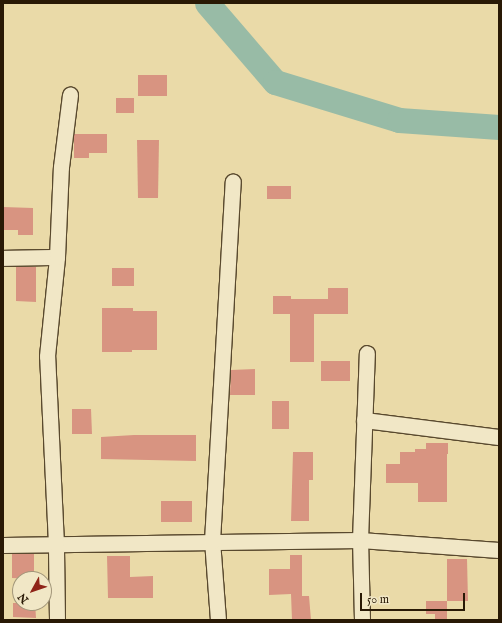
<!DOCTYPE html>
<html>
<head>
<meta charset="utf-8">
<style>
  body { margin:0 }
  #map { position:relative; width:502px; height:623px; overflow:hidden; background:#eadaa8; font-family:"IM FELL English",serif }
  div>[style] { position:absolute }
  .river>* { height:25px; margin:-12.5px; padding:0 12.5px; transform-origin:12.5px; border-radius:12.5px; background:#98bba6 }
  .building>* { inset:0; background:#d89481 }
  .roads { filter:drop-shadow(1px 0 #59492e) drop-shadow(-1px 0 #59492e) drop-shadow(0 1px #59492e) drop-shadow(0 -1px #59492e) }
  .street>* { height:15px; margin:-7.5px; padding:0 7.5px; transform-origin:7.5px; border-radius:7.5px; background:#f1e7c6 }
  span { translate:-50% -50%; white-space:nowrap; text-align:center; line-height:1.15; -webkit-text-stroke:3px #f1e7c6; paint-order:stroke }
  .frame { position:absolute; inset:0; border:4px solid #291905; pointer-events:none }
  .north { position:absolute; left:12px; top:571px; width:40px; height:40px; box-sizing:border-box; background:#f1e7c6; border:1px solid #a19579; border-radius:50%; rotate:230deg; font-size:11px; font-weight:700; line-height:16px; text-align:center; color:#291905 }
  .north::after { content:''; display:block; margin:auto; width:14px; height:18px; background:#8f2418; clip-path:polygon(50% 0,100% 100%,50% 72%,0 100%) }
  .scale { position:absolute; left:360px; top:593px; width:105px; height:18px; box-sizing:border-box; border:2px solid #291905; border-top:0; padding-left:5px; font-size:12px; line-height:14px; white-space:nowrap; color:#291905; -webkit-text-stroke:3px #f1e7c6; paint-order:stroke }
</style>
</head>
<body>
<div id="map">
  <div class="river">
    <div style="left:207px;top:3px;width:104px;rotate:49.3deg"></div>
    <div style="left:275px;top:82px;width:130px;rotate:17deg"></div>
    <div style="left:399px;top:120px;width:100px;rotate:4deg"></div>
  </div>
  <div class="building">
    <div style="clip-path:polygon(138px 75px,167px 75px,167px 96px,138px 96px)"></div>
    <div style="clip-path:polygon(116px 98px,134px 98px,134px 113px,116px 113px)"></div>
    <div style="clip-path:polygon(74px 134px,107px 134px,107px 153px,89px 153px,89px 158px,74px 158px)"></div>
    <div style="clip-path:polygon(137px 140px,159px 140px,158px 198px,138px 198px)"></div>
    <div style="clip-path:polygon(267px 186px,291px 186px,291px 199px,267px 199px)"></div>
    <div style="clip-path:polygon(3px 207px,33px 208px,33px 235px,18px 235px,18px 230px,3px 230px)"></div>
    <div style="clip-path:polygon(16px 267px,36px 267px,36px 302px,16px 301px)"></div>
    <div style="clip-path:polygon(112px 268px,134px 268px,134px 286px,112px 286px)"></div>
    <div style="clip-path:polygon(328px 288px,348px 288px,348px 314px,314px 314px,314px 362px,290px 362px,290px 314px,273px 314px,273px 296px,291px 296px,291px 299px,328px 299px)"></div>
    <div style="clip-path:polygon(102px 308px,133px 308px,133px 311px,157px 311px,157px 350px,132px 350px,132px 352px,102px 352px)"></div>
    <div style="clip-path:polygon(321px 361px,350px 361px,350px 381px,321px 381px)"></div>
    <div style="clip-path:polygon(255px 369px,255px 395px,230px 395px,231px 370px)"></div>
    <div style="clip-path:polygon(272px 401px,289px 401px,289px 429px,272px 429px)"></div>
    <div style="clip-path:polygon(72px 409px,91px 409px,92px 434px,72px 434px)"></div>
    <div style="clip-path:polygon(134px 435px,196px 435px,196px 461px,101px 459px,101px 437px)"></div>
    <div style="clip-path:polygon(426px 443px,448px 443px,448px 454px,447px 454px,447px 502px,418px 502px,418px 483px,386px 483px,386px 464px,400px 464px,400px 452px,415px 452px,415px 449px,426px 449px)"></div>
    <div style="clip-path:polygon(293px 452px,313px 452px,313px 480px,309px 480px,309px 521px,291px 521px)"></div>
    <div style="clip-path:polygon(161px 501px,192px 501px,192px 522px,161px 522px)"></div>
    <div style="clip-path:polygon(12px 554px,34px 554px,34px 579px,12px 578px)"></div>
    <div style="clip-path:polygon(290px 555px,302px 555px,302px 596px,309px 596px,311px 620px,292px 620px,291px 594px,269px 595px,269px 569px,290px 569px)"></div>
    <div style="clip-path:polygon(107px 556px,130px 556px,130px 577px,153px 576px,153px 598px,108px 598px)"></div>
    <div style="clip-path:polygon(447px 559px,467px 559px,468px 601px,447px 601px)"></div>
    <div style="clip-path:polygon(426px 601px,447px 601px,447px 620px,435px 620px,435px 614px,426px 614px)"></div>
    <div style="clip-path:polygon(13px 603px,35px 603px,36px 618px,13px 617px)"></div>
  </div>
  <div class="roads">
    <div class="street">
      <div style="left:3px;top:258px;width:54px;rotate:-1.1deg"></div>
      <div style="left:364px;top:420px;width:136px;rotate:7.2deg"></div>
      <div style="left:3px;top:545px;width:357px;rotate:-0.8deg"></div>
      <div style="left:360px;top:540px;width:139px;rotate:4.1deg"></div>
      <div style="left:57px;top:620px;width:76px;rotate:-90.8deg"></div>
      <div style="left:56px;top:544px;width:188px;rotate:-92.7deg"></div>
      <div style="left:47px;top:356px;width:100px;rotate:-84.2deg"></div>
      <div style="left:57px;top:257px;width:90px;rotate:-87.5deg"></div>
      <div style="left:61px;top:167px;width:73px;rotate:-82.9deg"></div>
      <div style="left:218px;top:620px;width:79px;rotate:-94.3deg"></div>
      <div style="left:212px;top:541px;width:360px;rotate:-86.7deg"></div>
      <div style="left:362px;top:620px;width:80px;rotate:-91.4deg"></div>
      <div style="left:360px;top:540px;width:187px;rotate:-87.9deg"></div>
    </div>
  </div>
  <div class="frame"></div>
  <div class="north">N</div>
  <div class="scale">50 m</div>
</div>
</body>
</html>
